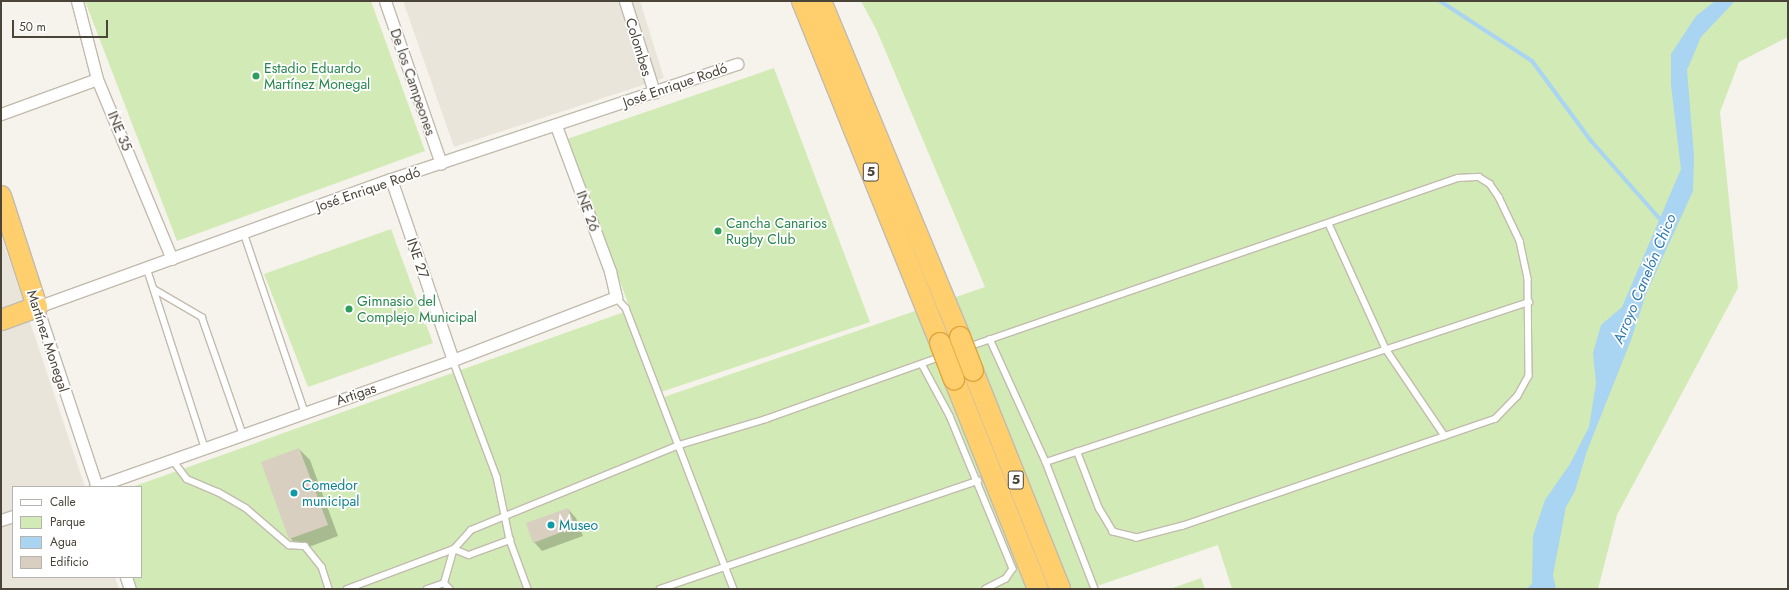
<!DOCTYPE html>
<html>
<head>
<meta charset="utf-8">
<style>
  body { margin:0 }
  #map { position:relative; width:1789px; height:590px; overflow:hidden; background:#f6f3ec; font-family:Jost,sans-serif }
  div>[style] { position:absolute }
  .residential>* { inset:0; background:#eae5da }
  .green>* { inset:0; background:#d2eab5 }
  .water>* { inset:0; background:#a9d4f2 }
  .shadow>* { inset:0; background:#0003 }
  .stream>* { height:4px; margin:-2px; padding:0 2px; transform-origin:2px; border-radius:2px; background:#a9d4f2 }
  .building>* { inset:0; background:#d8cfc1 }
  .roads { filter:drop-shadow(1px 0 #c2bbae) drop-shadow(-1px 0 #c2bbae) drop-shadow(0 1px #c2bbae) drop-shadow(0 -1px #c2bbae) }
  .lane>* { height:5.5px; margin:-2.75px; padding:0 2.75px; transform-origin:2.75px; border-radius:2.75px; background:#fff }
  .street>* { height:11px; margin:-5.5px; padding:0 5.5px; transform-origin:5.5px; border-radius:5.5px; background:#fff }
  .highway>* { height:20px; margin:-10px; padding:0 10px; transform-origin:10px; border-radius:10px; background:#ffcf6e }
  .bridges { filter:drop-shadow(1px 0 #e0a43c) drop-shadow(-1px 0 #e0a43c) drop-shadow(0 1px #e0a43c) drop-shadow(0 -1px #e0a43c) }
  .highway-bridge>* { height:20px; margin:-10px; padding:0 10px; transform-origin:10px; border-radius:10px; background:#ffcf6e }
  .dots>* { width:11px; height:11px; translate:-50% -50%; box-sizing:border-box; border:2px solid #fff; border-radius:50% }
  span { translate:-50% -50%; white-space:nowrap; text-align:center; line-height:1.15; -webkit-text-stroke:3.5px #fff; paint-order:stroke }
  .shield-label span { padding:1px 3px; background:#fff; border:1px solid; border-radius:3px; -webkit-text-stroke-width:0 }
  .shield-label { font-size:13px; color:#4b4439; font-weight:700 }
  .street-label { font-size:14px; color:#4b4439 }
  .leisure-label { font-size:14px; color:#27864d }
  .left { translate:0 -50%; text-align:left }
  .culture-label { font-size:14px; color:#0d838f }
  .water-label { font-size:15px; color:#2e7ab2; font-style:italic }
  .frame { position:absolute; inset:0; border:2px solid #4b4439; pointer-events:none }
  .legend { position:absolute; left:12px; top:486px; width:130px; height:92px; box-sizing:border-box; background:#fff; border:1px solid #b7b4b0; margin:0; padding:5px 7px; list-style:none; font-size:12px; color:#4b4439 }
  .legend li { display:flex; align-items:center; gap:8px; height:20px }
  .legend b { width:20px; border:1px solid #b7b4b0 }
  .scale { position:absolute; left:12px; top:20px; width:96px; height:18px; box-sizing:border-box; border:2px solid #4b4439; border-top:0; padding-left:5px; font-size:12px; line-height:14px; white-space:nowrap; color:#4b4439; -webkit-text-stroke:3px #fff; paint-order:stroke }
</style>
</head>
<body>
<div id="map">
  <div class="residential">
    <div style="clip-path:polygon(403px 1px,640px 1px,664px 78px,454px 147px)"></div>
    <div style="clip-path:polygon(1px 235px,85px 487px,13px 487px,13px 577px,115px 577px,119px 589px,1px 589px)"></div>
  </div>
  <div class="green">
    <div style="clip-path:polygon(85px 1px,371px 1px,425px 151px,177px 241px)"></div>
    <div style="clip-path:polygon(861px 1px,1788px 1px,1788px 37px,1739px 62px,1720px 112px,1738px 288px,1617px 515px,1598px 589px,1232px 589px,1218px 545px,1088px 589px,136px 589px,132px 577px,141px 577px,141px 487px,132px 487px,627px 311px,661px 398px,985px 287px,877px 31px)"></div>
    <div style="clip-path:polygon(774px 68px,870px 322px,661px 392px,567px 139px)"></div>
    <div style="clip-path:polygon(391px 229px,433px 343px,308px 387px,264px 274px)"></div>
    <div style="clip-path:polygon(1201px 578px,1205px 589px,1170px 589px)"></div>
  </div>
  <div class="water">
    <div style="clip-path:polygon(1715px 1px,1735px 1px,1701px 37px,1687px 70px,1694px 156px,1693px 191px,1646px 294px,1631px 340px,1587px 451px,1575px 491px,1566px 507px,1553px 575px,1556px 589px,1526px 589px,1532px 584px,1533px 536px,1545px 500px,1570px 464px,1589px 427px,1596px 383px,1593px 353px,1601px 325px,1622px 307px,1681px 169px,1671px 85px,1671px 54px,1696px 16px)"></div>
  </div>
  <div class="shadow">
    <div style="clip-path:polygon(299px 449px,310px 460px,338px 536px,301px 550px,290px 538px)"></div>
    <div style="clip-path:polygon(568px 509px,576px 518px,583px 536px,542px 551px,534px 542px)"></div>
  </div>
  <div class="stream">
    <div style="left:1440px;top:1px;width:110px;rotate:33.1deg"></div>
    <div style="left:1532px;top:61px;width:101px;rotate:53.5deg"></div>
    <div style="left:1592px;top:142px;width:103px;rotate:48.6deg"></div>
  </div>
  <div class="building">
    <div style="clip-path:polygon(299px 448px,328px 525px,289px 539px,261px 462px)"></div>
    <div style="clip-path:polygon(568px 508px,575px 527px,533px 543px,526px 523px)"></div>
  </div>
  <div class="roads">
    <div class="lane">
      <div style="left:1329px;top:224px;width:137px;rotate:65.5deg"></div>
      <div style="left:1386px;top:349px;width:105px;rotate:55.9deg"></div>
      <div style="left:244px;top:233px;width:189px;rotate:71.2deg"></div>
      <div style="left:147px;top:268px;width:189px;rotate:72.1deg"></div>
      <div style="left:154px;top:289px;width:56px;rotate:30.3deg"></div>
      <div style="left:202px;top:317px;width:124px;rotate:70.7deg"></div>
      <div style="left:616px;top:297px;width:15px;rotate:48deg"></div>
      <div style="left:626px;top:308px;width:301px;rotate:69deg"></div>
      <div style="left:990px;top:339px;width:135px;rotate:65.5deg"></div>
      <div style="left:1046px;top:462px;width:136px;rotate:68.9deg"></div>
      <div style="left:968px;top:347px;width:518px;rotate:-19.03deg"></div>
      <div style="left:1458px;top:178px;width:21px;rotate:-3deg"></div>
      <div style="left:1479px;top:177px;width:13px;rotate:32deg"></div>
      <div style="left:1490px;top:184px;width:16px;rotate:55deg"></div>
      <div style="left:1499px;top:197px;width:49px;rotate:64.5deg"></div>
      <div style="left:1520px;top:241px;width:39px;rotate:78deg"></div>
      <div style="left:1528px;top:279px;width:97px;rotate:89.4deg"></div>
      <div style="left:1529px;top:376px;width:23px;rotate:119deg"></div>
      <div style="left:1518px;top:396px;width:32px;rotate:134deg"></div>
      <div style="left:1496px;top:419px;width:331px;rotate:161.1deg"></div>
      <div style="left:1183px;top:526px;width:48px;rotate:165.4deg"></div>
      <div style="left:1137px;top:538px;width:25px;rotate:-166deg"></div>
      <div style="left:1113px;top:532px;width:27px;rotate:-121deg"></div>
      <div style="left:1099px;top:509px;width:61px;rotate:-111.1deg"></div>
      <div style="left:453px;top:360px;width:125px;rotate:69.4deg"></div>
      <div style="left:497px;top:477px;width:64px;rotate:78.3deg"></div>
      <div style="left:510px;top:540px;width:52px;rotate:69.8deg"></div>
      <div style="left:922px;top:364px;width:59px;rotate:61.7deg"></div>
      <div style="left:950px;top:416px;width:165px;rotate:67.6deg"></div>
      <div style="left:1013px;top:569px;width:12px;rotate:125deg"></div>
      <div style="left:1006px;top:579px;width:22px;rotate:153deg"></div>
      <div style="left:172px;top:459px;width:25px;rotate:53deg"></div>
      <div style="left:187px;top:479px;width:34px;rotate:23deg"></div>
      <div style="left:218px;top:492px;width:32px;rotate:30deg"></div>
      <div style="left:246px;top:508px;width:57px;rotate:40.7deg"></div>
      <div style="left:289px;top:545px;width:16px;rotate:4deg"></div>
      <div style="left:305px;top:546px;width:27px;rotate:51deg"></div>
      <div style="left:322px;top:567px;width:23px;rotate:72deg"></div>
      <div style="left:1046px;top:462px;width:509px;rotate:-18.33deg"></div>
      <div style="left:444px;top:583px;width:35px;rotate:-74deg"></div>
      <div style="left:454px;top:549px;width:25px;rotate:-48deg"></div>
      <div style="left:471px;top:530px;width:225px;rotate:-22.2deg"></div>
      <div style="left:679px;top:445px;width:91px;rotate:-16.6deg"></div>
      <div style="left:766px;top:419px;width:188px;rotate:-19.6deg"></div>
      <div style="left:444px;top:583px;width:8px;rotate:45deg"></div>
      <div style="left:347px;top:589px;width:114px;rotate:-20.5deg"></div>
      <div style="left:454px;top:549px;width:16px;rotate:22deg"></div>
      <div style="left:469px;top:555px;width:44px;rotate:-20.1deg"></div>
      <div style="left:427px;top:589px;width:18px;rotate:-19deg"></div>
      <div style="left:660px;top:589px;width:336px;rotate:-18.8deg"></div>
    </div>
    <div class="street">
      <div style="left:77px;top:1px;width:81px;rotate:75.6deg"></div>
      <div style="left:97px;top:79px;width:195px;rotate:67.4deg"></div>
      <div style="left:385px;top:1px;width:172px;rotate:71deg"></div>
      <div style="left:625px;top:1px;width:96px;rotate:72.3deg"></div>
      <div style="left:1px;top:114px;width:102px;rotate:-20deg"></div>
      <div style="left:391px;top:179px;width:191px;rotate:71.1deg"></div>
      <div style="left:95px;top:487px;width:380px;rotate:-19.5deg"></div>
      <div style="left:453px;top:360px;width:175px;rotate:-21.1deg"></div>
      <div style="left:616px;top:297px;width:27px;rotate:-103deg"></div>
      <div style="left:610px;top:271px;width:155px;rotate:-110.4deg"></div>
      <div style="left:97px;top:487px;width:190px;rotate:-108.4deg"></div>
      <div style="left:37px;top:307px;width:376px;rotate:-19.9deg"></div>
      <div style="left:391px;top:179px;width:365px;rotate:-18.4deg"></div>
      <div style="left:1px;top:520px;width:13px;rotate:-18deg"></div>
      <div style="left:126px;top:577px;width:13px;rotate:72deg"></div>
    </div>
    <div class="highway">
      <div style="left:802px;top:1px;width:369px;rotate:68deg"></div>
      <div style="left:821px;top:1px;width:364px;rotate:67.5deg"></div>
      <div style="left:1px;top:196px;width:117px;rotate:72deg"></div>
      <div style="left:37px;top:307px;width:38px;rotate:160deg"></div>
      <div style="left:973px;top:371px;width:235px;rotate:68.2deg"></div>
      <div style="left:954px;top:379px;width:226px;rotate:68.2deg"></div>
    </div>
  </div>
  <div class="bridges">
    <div class="highway-bridge">
      <div style="left:960px;top:337px;width:36px;rotate:69deg"></div>
      <div style="left:940px;top:343px;width:39px;rotate:69deg"></div>
    </div>
  </div>
  <div class="dots">
    <div style="left:256px;top:76px;background:#2e9e5b"></div>
    <div style="left:718px;top:231px;background:#2e9e5b"></div>
    <div style="left:349px;top:309px;background:#2e9e5b"></div>
    <div style="left:294px;top:493px;background:#0f9aa8"></div>
    <div style="left:551px;top:525px;background:#0f9aa8"></div>
  </div>
  <div class="shield-label">
    <span style="left:871px;top:172px">5</span>
    <span style="left:1016px;top:480px">5</span>
  </div>
  <div class="street-label">
    <span style="left:639px;top:47px;rotate:73deg">Colombes</span>
    <span style="left:413px;top:82px;rotate:71deg">De los Campeones</span>
    <span style="left:675px;top:85px;rotate:-19deg">José Enrique Rodó</span>
    <span style="left:120px;top:131px;rotate:67deg">INE 35</span>
    <span style="left:368px;top:189px;rotate:-19deg">José Enrique Rodó</span>
    <span style="left:588px;top:211px;rotate:70deg">INE 26</span>
    <span style="left:418px;top:258px;rotate:71deg">INE 27</span>
    <span style="left:48px;top:341px;rotate:72deg">Martínez Monegal</span>
    <span style="left:356px;top:394px;rotate:-19deg">Artigas</span>
  </div>
  <div class="leisure-label">
    <span class="left" style="left:264px;top:76px">Estadio Eduardo<br>Martínez Monegal</span>
    <span class="left" style="left:726px;top:231px">Cancha Canarios<br>Rugby Club</span>
    <span class="left" style="left:357px;top:309px">Gimnasio del<br>Complejo Municipal</span>
  </div>
  <div class="culture-label">
    <span class="left" style="left:302px;top:493px">Comedor<br>municipal</span>
    <span class="left" style="left:559px;top:525px">Museo</span>
  </div>
  <div class="water-label">
    <span style="left:1645px;top:279px;rotate:-67deg">Arroyo Canelón Chico</span>
  </div>
  <div class="frame"></div>
  <ul class="legend">
  <li><b style="height:5px;background:#fff"></b>Calle</li>
  <li><b style="height:11px;background:#d2eab5"></b>Parque</li>
  <li><b style="height:11px;background:#a9d4f2"></b>Agua</li>
  <li><b style="height:11px;background:#d8cfc1"></b>Edificio</li>
  </ul>
  <div class="scale">50 m</div>
</div>
</body>
</html>
